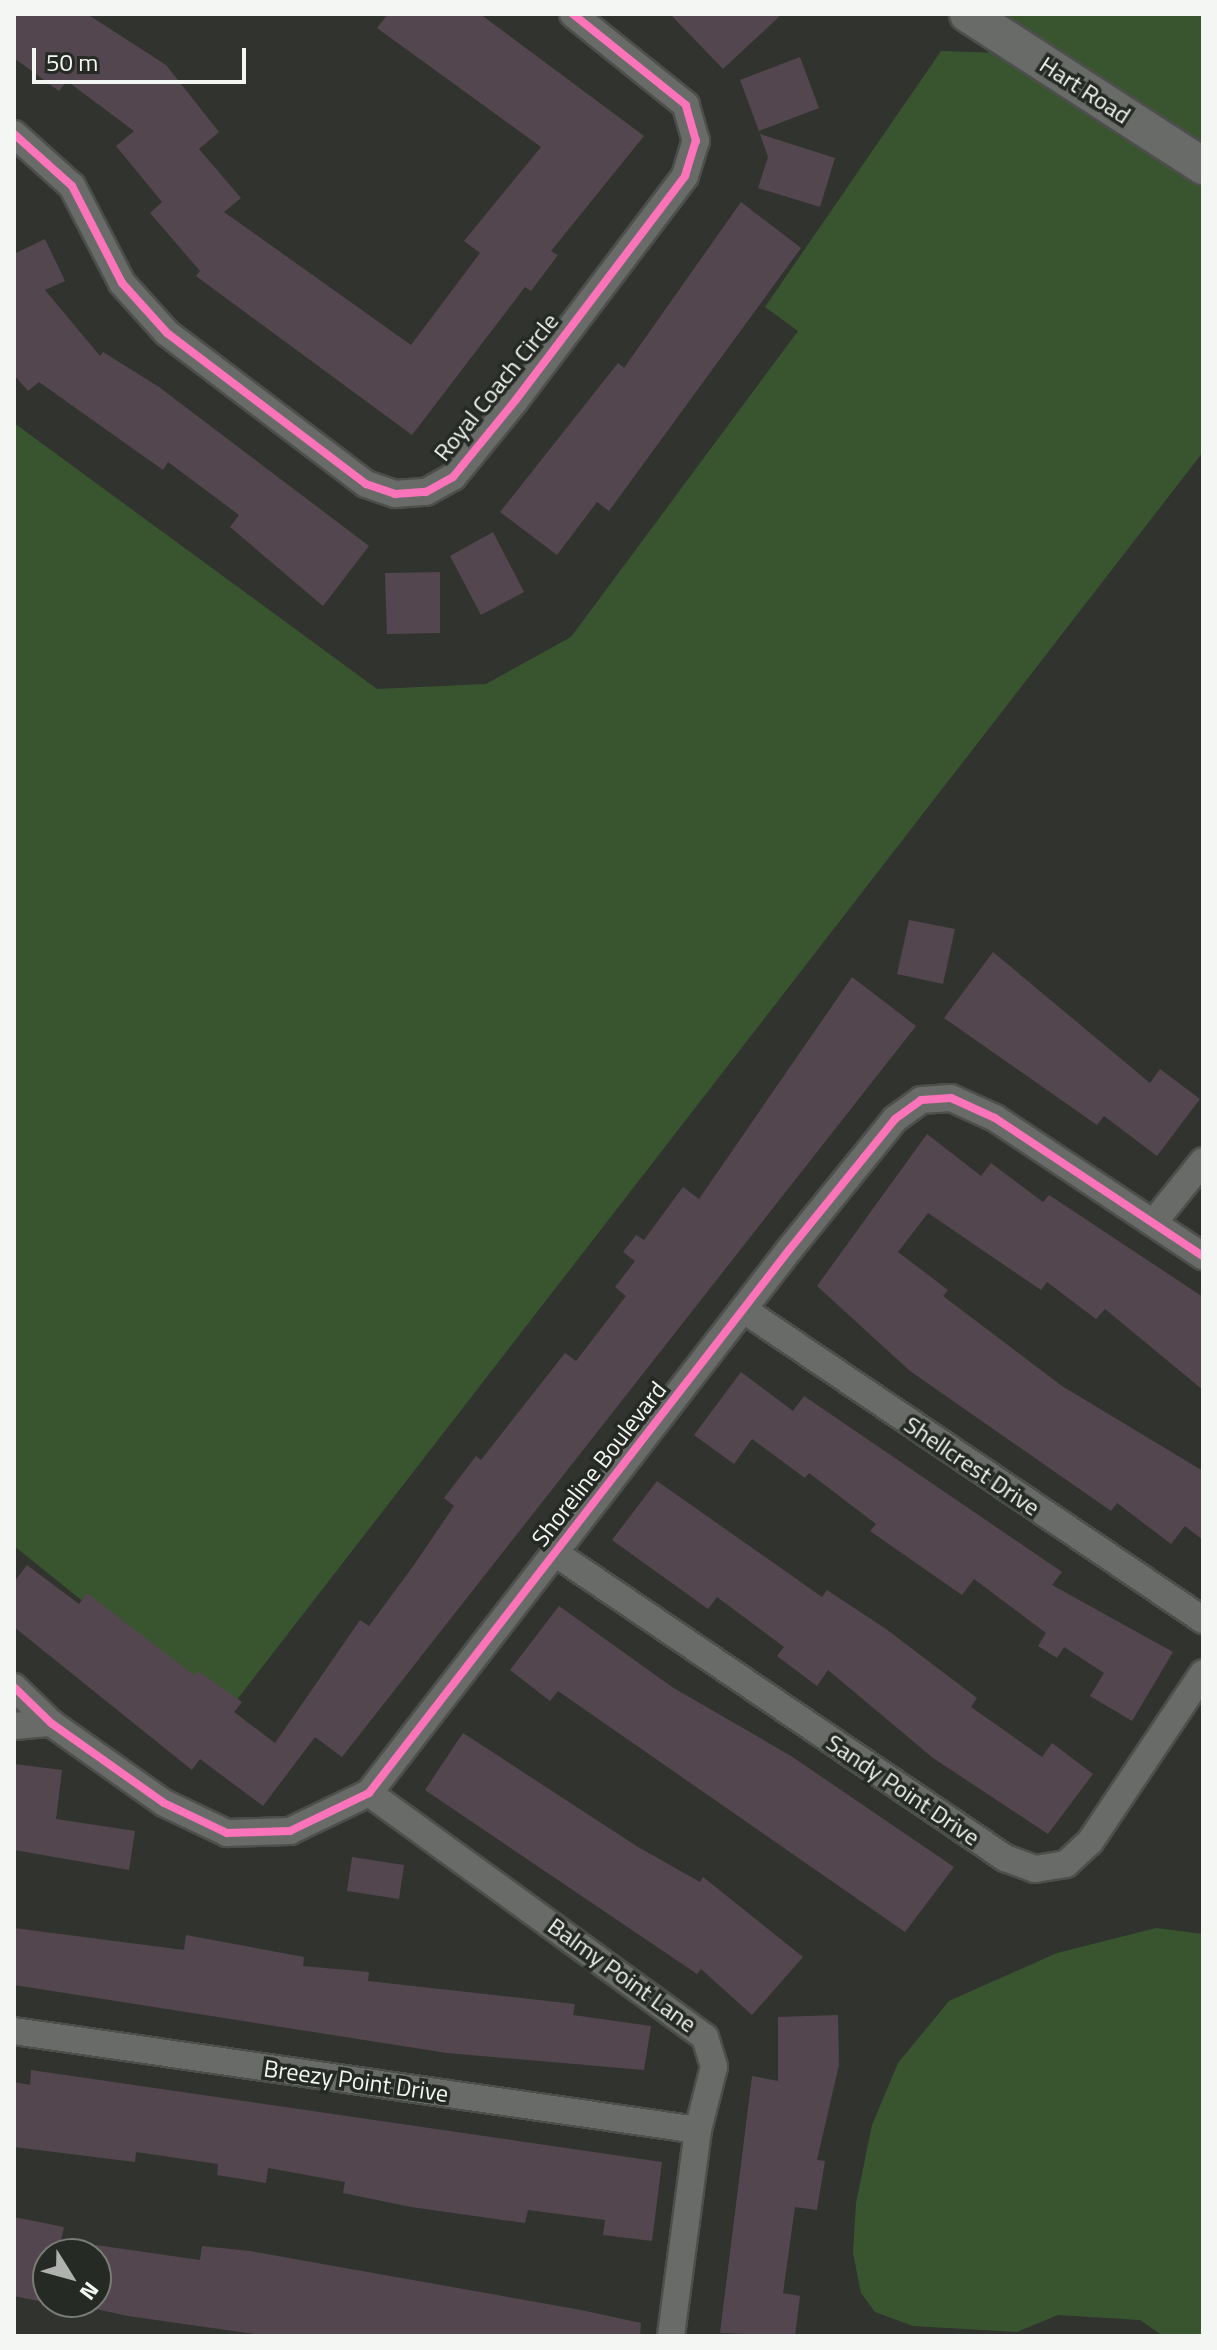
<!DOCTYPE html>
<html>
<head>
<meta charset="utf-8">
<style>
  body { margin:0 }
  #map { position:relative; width:1217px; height:2350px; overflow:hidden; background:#31332f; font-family:"Titillium Web",sans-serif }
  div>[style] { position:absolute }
  .green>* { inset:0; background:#395530 }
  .building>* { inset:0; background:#54464e }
  .roads { filter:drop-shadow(2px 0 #4d4f4c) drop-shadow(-2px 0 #4d4f4c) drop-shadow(0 2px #4d4f4c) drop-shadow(0 -2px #4d4f4c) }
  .street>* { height:26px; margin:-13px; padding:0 13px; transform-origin:13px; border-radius:13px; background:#696b68 }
  .secondary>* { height:36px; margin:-18px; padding:0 18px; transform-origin:18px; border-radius:18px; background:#696b68 }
  .cycleway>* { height:8px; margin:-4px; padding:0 4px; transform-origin:4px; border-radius:4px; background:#fb73b8 }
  span { translate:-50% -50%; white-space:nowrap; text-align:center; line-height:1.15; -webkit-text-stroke:7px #262a24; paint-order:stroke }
  .street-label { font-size:24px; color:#f3f6f2 }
  .frame { position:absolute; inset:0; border:16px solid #f3f6f2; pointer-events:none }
  .north { position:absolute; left:32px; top:2238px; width:80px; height:80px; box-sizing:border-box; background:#262a24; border:2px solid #787c76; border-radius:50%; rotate:127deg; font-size:22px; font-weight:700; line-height:32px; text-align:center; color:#f3f6f2 }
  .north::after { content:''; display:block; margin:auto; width:28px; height:36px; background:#afb2ae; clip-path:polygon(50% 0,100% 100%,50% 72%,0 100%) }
  .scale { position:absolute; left:32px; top:48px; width:214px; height:36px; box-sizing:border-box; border:4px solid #f3f6f2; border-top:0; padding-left:10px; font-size:24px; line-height:28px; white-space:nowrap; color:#f3f6f2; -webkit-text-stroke:6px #262a24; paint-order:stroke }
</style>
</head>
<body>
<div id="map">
  <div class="green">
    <div style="clip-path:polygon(995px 14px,1203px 14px,1203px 148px)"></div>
    <div style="clip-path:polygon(941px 51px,1001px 53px,1203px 184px,1203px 452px,225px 1715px,14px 1546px,14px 423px,377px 689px,486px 684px,571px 637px,798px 331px,765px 307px)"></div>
    <div style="clip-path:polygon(1156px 1928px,1203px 1934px,1203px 2336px,1163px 2336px,1140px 2320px,1058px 2315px,1017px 2332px,913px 2326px,875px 2312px,861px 2293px,853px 2253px,856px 2203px,872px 2125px,898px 2063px,949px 2001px,1057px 1953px)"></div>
  </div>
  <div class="building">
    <div style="clip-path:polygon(14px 14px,87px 14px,166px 65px,219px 132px,199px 149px,241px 198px,224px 212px,411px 345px,480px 253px,464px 241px,541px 147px,377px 28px,388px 14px,480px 14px,644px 136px,551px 251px,558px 255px,531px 291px,525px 287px,412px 435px,196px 276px,200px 271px,150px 213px,162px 202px,116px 146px,134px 131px,67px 81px,59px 91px,14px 58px)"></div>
    <div style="clip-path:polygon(670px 14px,782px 14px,723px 69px)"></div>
    <div style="clip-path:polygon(800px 57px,819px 108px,759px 131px,740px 80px)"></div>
    <div style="clip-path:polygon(760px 134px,835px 158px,820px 207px,758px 188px,768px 157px)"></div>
    <div style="clip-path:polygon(741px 202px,801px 248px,609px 511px,597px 502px,557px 555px,500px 512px,618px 363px,624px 368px)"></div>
    <div style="clip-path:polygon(45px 239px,65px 281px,45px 290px,100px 356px,103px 352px,159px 387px,369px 546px,323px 606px,230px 527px,239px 515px,168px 462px,163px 470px,39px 382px,28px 391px,14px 375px,14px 254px)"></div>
    <div style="clip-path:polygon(493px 532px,524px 592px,481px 615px,450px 556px)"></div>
    <div style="clip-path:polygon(440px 572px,440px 633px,387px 634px,385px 573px)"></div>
    <div style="clip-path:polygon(909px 920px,955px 929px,943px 984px,897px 974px)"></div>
    <div style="clip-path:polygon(993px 952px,1150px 1083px,1160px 1069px,1200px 1099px,1157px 1156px,1104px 1116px,1097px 1125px,944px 1018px)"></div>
    <div style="clip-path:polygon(852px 977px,916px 1026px,342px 1757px,315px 1737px,263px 1806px,200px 1759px,192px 1770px,14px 1627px,14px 1582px,27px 1565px,79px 1604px,87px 1593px,195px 1676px,198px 1671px,242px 1702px,234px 1712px,275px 1743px,360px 1620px,369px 1626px,414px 1565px,454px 1506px,444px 1498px,476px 1456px,481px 1460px,565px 1353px,576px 1361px,626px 1296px,615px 1287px,635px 1261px,623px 1252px,636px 1235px,644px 1240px,683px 1187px,699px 1199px)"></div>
    <div style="clip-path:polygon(927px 1134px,981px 1176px,991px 1163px,1043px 1202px,1049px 1195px,1203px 1297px,1203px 1390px,1105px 1309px,1096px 1319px,1047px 1282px,1041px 1290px,928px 1213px,898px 1252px,948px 1290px,943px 1296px,1062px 1386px,1203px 1471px,1203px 1540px,1185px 1526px,1171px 1544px,1117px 1503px,1111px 1511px,910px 1371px,817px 1286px)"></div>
    <div style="clip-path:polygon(741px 1372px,793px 1411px,804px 1396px,1062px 1572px,1052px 1585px,1173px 1652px,1132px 1721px,1090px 1696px,1104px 1673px,1064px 1647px,1057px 1658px,1038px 1646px,1046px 1633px,974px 1579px,962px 1595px,870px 1531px,876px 1524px,809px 1473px,805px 1478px,752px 1439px,734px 1464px,694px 1435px)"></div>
    <div style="clip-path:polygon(657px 1481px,822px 1597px,827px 1590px,886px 1629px,977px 1698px,971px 1707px,1042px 1757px,1052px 1743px,1093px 1774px,1048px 1834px,933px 1758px,828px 1670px,817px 1686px,777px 1656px,784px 1647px,717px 1597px,708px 1609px,612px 1540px)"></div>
    <div style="clip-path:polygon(559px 1606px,672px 1687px,791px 1756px,954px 1867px,905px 1932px,558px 1691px,550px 1701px,510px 1670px)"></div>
    <div style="clip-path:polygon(463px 1733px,638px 1847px,700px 1882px,703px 1877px,803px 1957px,752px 2015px,701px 1969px,697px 1974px,425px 1790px)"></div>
    <div style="clip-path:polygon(14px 1764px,62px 1770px,56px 1819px,135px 1831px,129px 1870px,14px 1850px)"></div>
    <div style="clip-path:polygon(352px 1857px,404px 1865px,399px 1899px,347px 1891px)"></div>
    <div style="clip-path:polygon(14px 1928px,184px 1950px,186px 1935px,304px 1957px,303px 1966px,369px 1972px,368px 1981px,575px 2004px,573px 2015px,651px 2026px,644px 2070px,447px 2053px,14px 1985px)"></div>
    <div style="clip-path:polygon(838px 2015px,839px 2065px,817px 2160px,825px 2161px,817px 2210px,795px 2207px,783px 2293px,800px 2296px,795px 2336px,720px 2333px,752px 2076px,778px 2081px,778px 2017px)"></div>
    <div style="clip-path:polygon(31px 2070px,662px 2162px,652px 2241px,603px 2235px,605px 2220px,528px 2210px,525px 2223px,411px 2207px,343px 2193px,345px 2182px,268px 2168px,266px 2183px,217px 2175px,218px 2164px,136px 2152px,135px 2162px,14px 2147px,14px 2082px,30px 2085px)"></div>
    <div style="clip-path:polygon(14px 2217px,64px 2227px,58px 2254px,48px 2254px,48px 2303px,14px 2296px)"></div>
    <div style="clip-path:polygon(96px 2245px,200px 2260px,202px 2246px,250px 2251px,581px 2310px,641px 2323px,640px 2336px,269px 2336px,128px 2316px,96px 2309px)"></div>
  </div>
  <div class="roads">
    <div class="street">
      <div style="left:14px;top:134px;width:78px;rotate:41.9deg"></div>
      <div style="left:72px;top:186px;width:109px;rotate:62.7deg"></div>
      <div style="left:122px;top:283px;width:67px;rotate:48deg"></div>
      <div style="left:167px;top:333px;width:250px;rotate:37.2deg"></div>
      <div style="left:366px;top:484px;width:31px;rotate:19deg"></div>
      <div style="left:395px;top:494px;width:31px;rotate:-4deg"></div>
      <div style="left:426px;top:492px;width:31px;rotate:-29deg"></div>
      <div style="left:453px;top:477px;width:98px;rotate:-50.8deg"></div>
      <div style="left:515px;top:401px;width:282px;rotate:-52.9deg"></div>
      <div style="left:685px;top:176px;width:37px;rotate:-73deg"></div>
      <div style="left:696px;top:141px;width:37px;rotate:-106deg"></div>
      <div style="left:686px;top:105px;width:145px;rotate:-141.2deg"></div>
      <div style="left:1154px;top:1222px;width:78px;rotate:-51.2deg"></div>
      <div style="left:744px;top:1310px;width:554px;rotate:34.03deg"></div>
      <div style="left:555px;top:1553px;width:544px;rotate:34.13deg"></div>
      <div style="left:1005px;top:1858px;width:32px;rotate:20deg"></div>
      <div style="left:1035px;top:1869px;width:31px;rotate:-9deg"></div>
      <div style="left:1066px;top:1864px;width:33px;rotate:-43deg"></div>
      <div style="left:1090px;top:1842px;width:203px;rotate:-56.2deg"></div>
      <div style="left:14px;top:1687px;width:52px;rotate:44.2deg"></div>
      <div style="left:51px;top:1723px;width:138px;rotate:35.3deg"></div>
      <div style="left:164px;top:1803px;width:70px;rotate:25.5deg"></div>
      <div style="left:227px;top:1833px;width:63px;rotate:-1.8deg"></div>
      <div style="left:290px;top:1831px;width:88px;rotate:-25.7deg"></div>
      <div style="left:369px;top:1793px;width:686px;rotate:-52.28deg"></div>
      <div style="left:789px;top:1250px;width:169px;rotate:-51deg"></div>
      <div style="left:895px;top:1119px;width:32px;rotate:-36deg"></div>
      <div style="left:921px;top:1100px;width:30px;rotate:-4deg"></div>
      <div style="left:951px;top:1098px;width:48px;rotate:24.4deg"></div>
      <div style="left:995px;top:1118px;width:250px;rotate:33.6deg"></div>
      <div style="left:14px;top:1726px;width:37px;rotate:-5deg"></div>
      <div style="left:369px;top:1793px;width:415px;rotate:36deg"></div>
      <div style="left:705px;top:2037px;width:31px;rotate:73deg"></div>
      <div style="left:714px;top:2067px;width:65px;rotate:104.3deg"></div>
      <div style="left:698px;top:2130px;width:208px;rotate:97.5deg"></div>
      <div style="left:14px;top:2031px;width:691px;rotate:8.24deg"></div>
    </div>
    <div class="secondary">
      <div style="left:968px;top:14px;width:280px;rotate:32.9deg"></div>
    </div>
  </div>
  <div class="cycleway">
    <div style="left:14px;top:134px;width:78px;rotate:41.9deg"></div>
    <div style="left:72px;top:186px;width:109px;rotate:62.7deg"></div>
    <div style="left:122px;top:283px;width:67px;rotate:48deg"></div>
    <div style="left:167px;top:333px;width:250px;rotate:37.2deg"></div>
    <div style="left:366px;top:484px;width:31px;rotate:19deg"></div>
    <div style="left:395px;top:494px;width:31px;rotate:-4deg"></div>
    <div style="left:426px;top:492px;width:31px;rotate:-29deg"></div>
    <div style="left:453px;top:477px;width:98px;rotate:-50.8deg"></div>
    <div style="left:515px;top:401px;width:282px;rotate:-52.9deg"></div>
    <div style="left:685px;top:176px;width:37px;rotate:-73deg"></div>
    <div style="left:696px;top:141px;width:37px;rotate:-106deg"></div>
    <div style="left:686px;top:105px;width:145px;rotate:-141.2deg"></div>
    <div style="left:14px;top:1687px;width:52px;rotate:44.2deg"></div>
    <div style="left:51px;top:1723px;width:138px;rotate:35.3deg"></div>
    <div style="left:164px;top:1803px;width:70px;rotate:25.5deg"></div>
    <div style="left:227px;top:1833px;width:63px;rotate:-1.8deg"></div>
    <div style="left:290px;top:1831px;width:88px;rotate:-25.7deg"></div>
    <div style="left:369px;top:1793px;width:686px;rotate:-52.28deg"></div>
    <div style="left:789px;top:1250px;width:169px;rotate:-51deg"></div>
    <div style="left:895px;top:1119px;width:32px;rotate:-36deg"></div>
    <div style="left:921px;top:1100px;width:30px;rotate:-4deg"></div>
    <div style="left:951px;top:1098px;width:48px;rotate:24.4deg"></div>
    <div style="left:995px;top:1118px;width:250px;rotate:33.6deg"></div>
  </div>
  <div class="street-label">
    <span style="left:1085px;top:90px;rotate:33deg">Hart Road</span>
    <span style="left:496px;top:387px;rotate:-51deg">Royal Coach Circle</span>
    <span style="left:599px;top:1464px;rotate:-52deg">Shoreline Boulevard</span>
    <span style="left:972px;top:1466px;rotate:34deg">Shellcrest Drive</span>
    <span style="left:903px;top:1790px;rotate:34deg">Sandy Point Drive</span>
    <span style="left:622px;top:1975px;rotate:36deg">Balmy Point Lane</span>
    <span style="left:356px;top:2081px;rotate:8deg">Breezy Point Drive</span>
  </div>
  <div class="frame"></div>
  <div class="north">N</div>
  <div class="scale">50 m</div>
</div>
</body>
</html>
